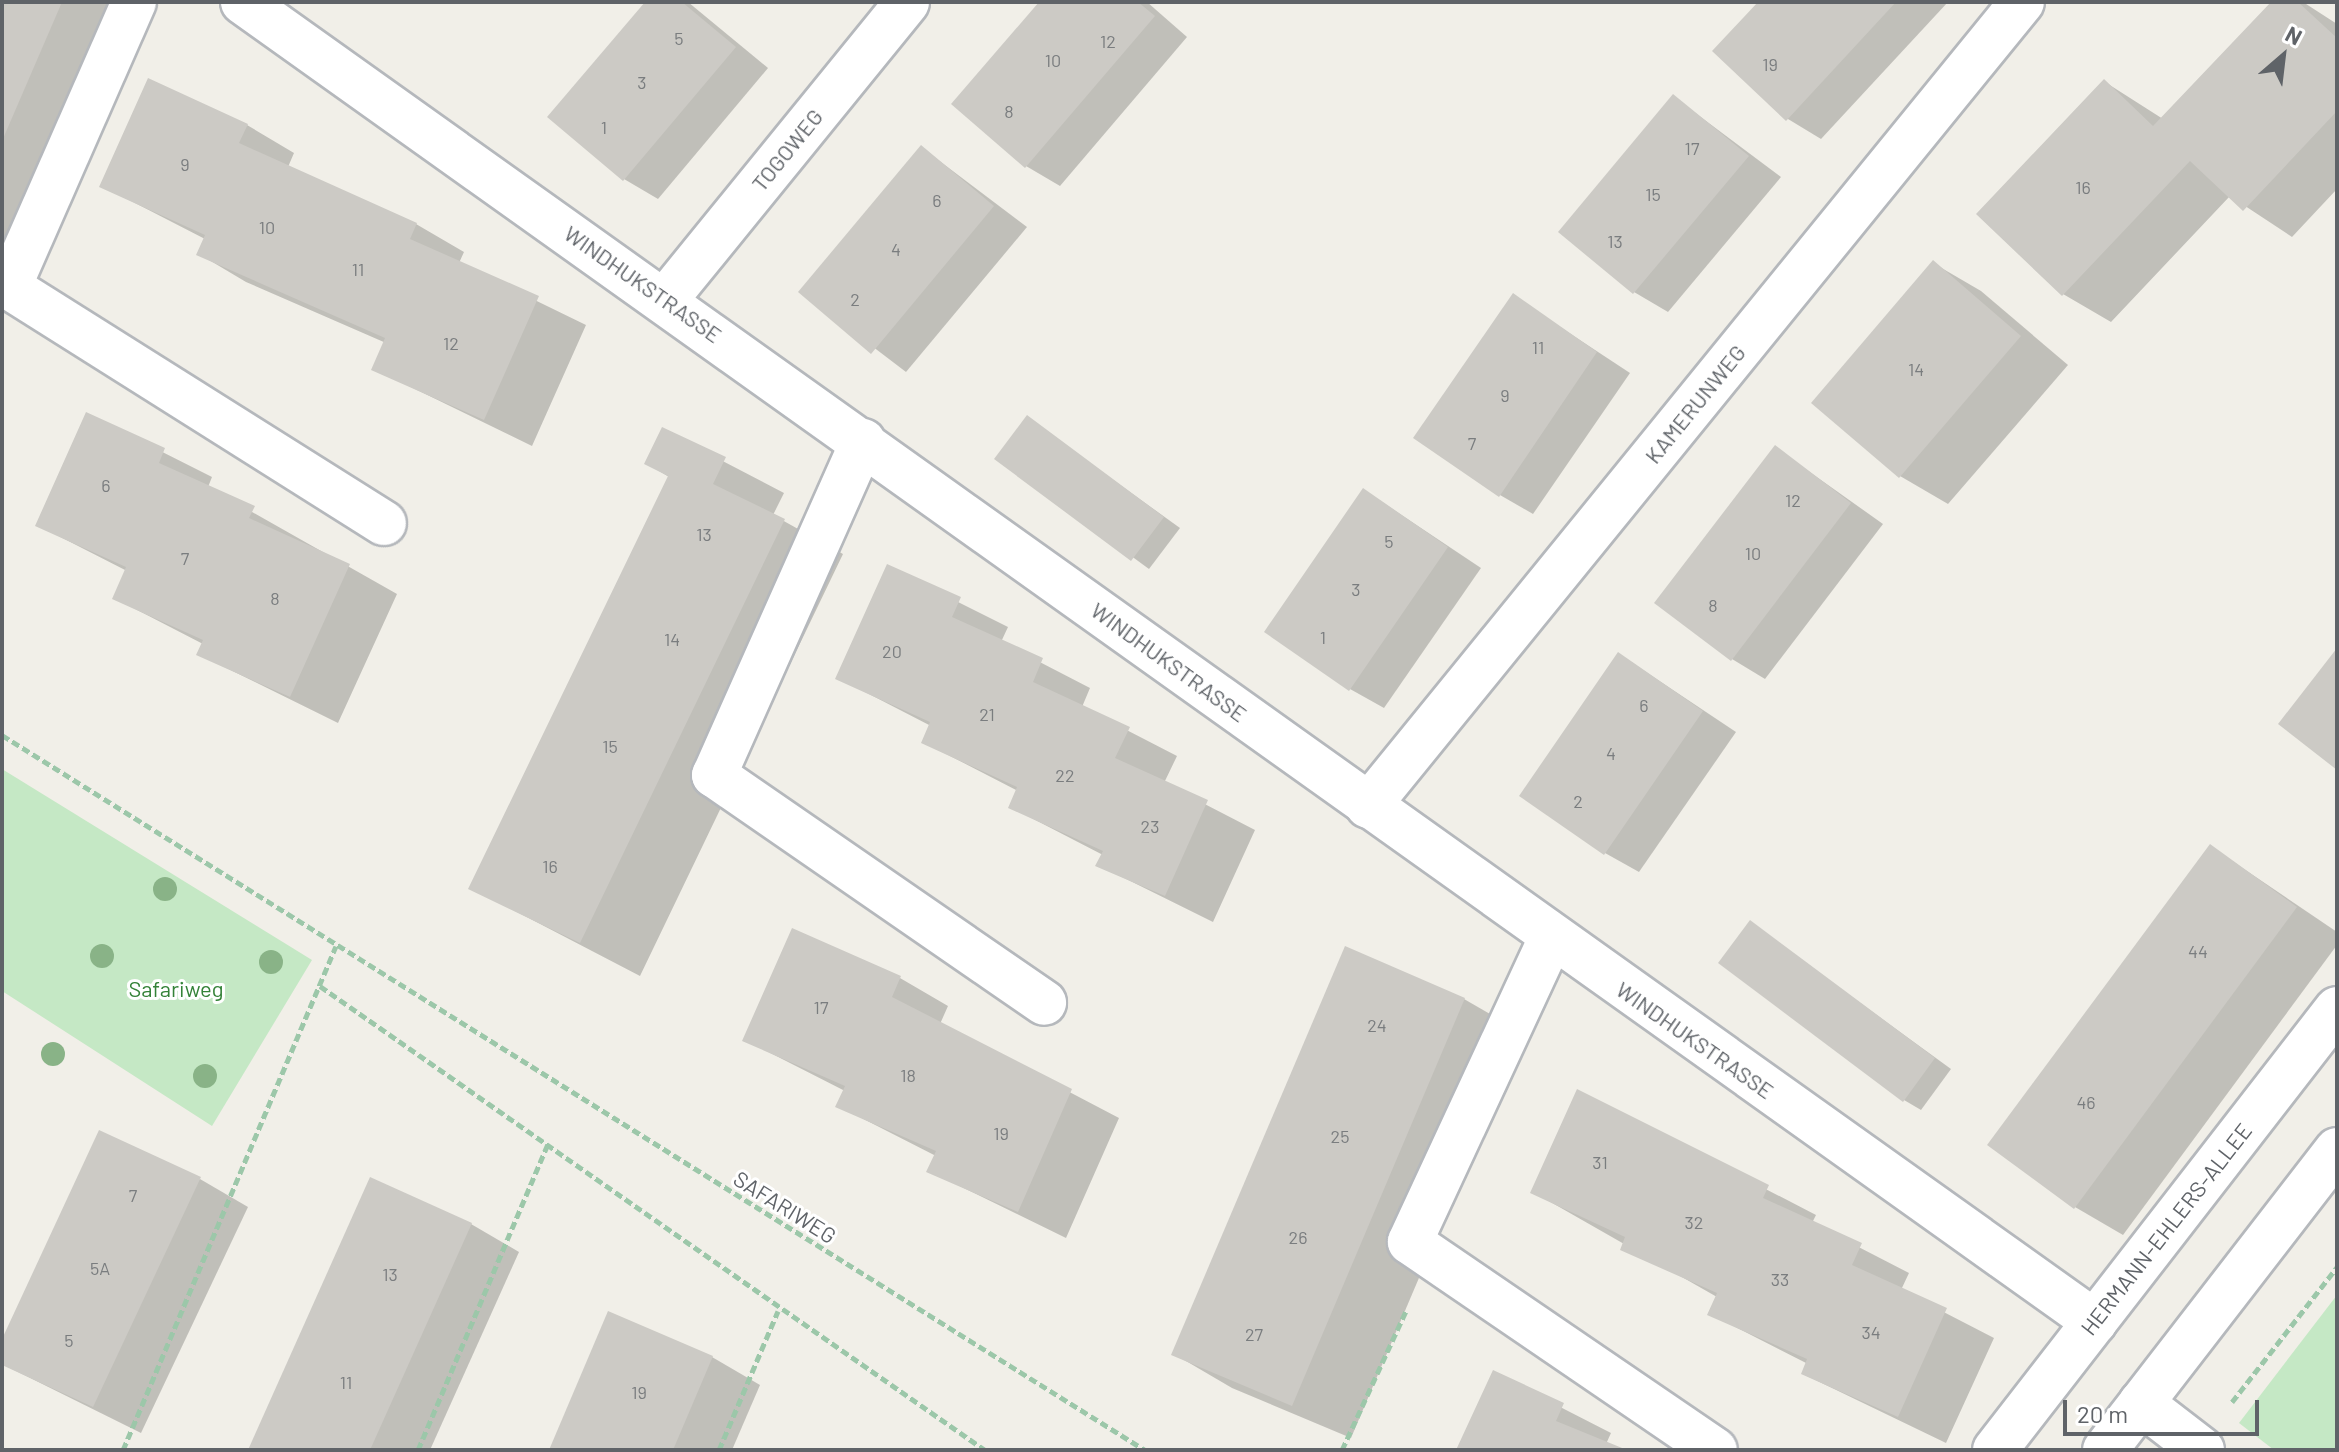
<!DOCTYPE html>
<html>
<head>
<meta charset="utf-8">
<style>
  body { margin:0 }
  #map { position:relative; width:2339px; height:1452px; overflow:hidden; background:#f1efe8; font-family:Barlow,sans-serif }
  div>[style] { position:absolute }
  .green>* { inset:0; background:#c5e8c5 }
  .shadow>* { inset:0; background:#0003 }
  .building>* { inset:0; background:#cccac5 }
  .path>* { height:5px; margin-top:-2.5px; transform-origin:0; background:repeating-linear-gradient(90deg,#9cc7a9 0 8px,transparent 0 12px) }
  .roads { filter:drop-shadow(2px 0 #b5b8bc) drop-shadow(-2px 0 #b5b8bc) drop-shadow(0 2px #b5b8bc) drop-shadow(0 -2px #b5b8bc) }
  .minor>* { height:44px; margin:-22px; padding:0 22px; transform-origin:22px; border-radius:22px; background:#fff }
  .trees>* { width:24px; height:24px; margin:-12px; border-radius:50%; background:#89b387 }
  span { translate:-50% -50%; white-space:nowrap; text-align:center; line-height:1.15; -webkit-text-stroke:6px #fff; paint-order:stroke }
  .number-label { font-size:18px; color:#7a7d7f }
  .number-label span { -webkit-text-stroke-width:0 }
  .street-label { font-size:22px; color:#5f6368 }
  .park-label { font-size:22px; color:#348238 }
  .frame { position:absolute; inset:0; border:4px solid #5f6368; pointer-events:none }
  .north { position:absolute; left:2243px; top:16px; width:80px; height:80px; -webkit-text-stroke:6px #fff; paint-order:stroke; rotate:28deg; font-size:22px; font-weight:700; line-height:32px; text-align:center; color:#5f6368 }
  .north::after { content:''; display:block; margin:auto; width:28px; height:36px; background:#5f6368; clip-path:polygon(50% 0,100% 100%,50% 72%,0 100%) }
  .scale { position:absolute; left:2063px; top:1400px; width:196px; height:36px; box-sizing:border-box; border:4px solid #5f6368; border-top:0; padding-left:10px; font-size:24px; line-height:28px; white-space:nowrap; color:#5f6368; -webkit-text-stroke:6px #fff; paint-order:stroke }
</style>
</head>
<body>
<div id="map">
  <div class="green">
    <div style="clip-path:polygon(2px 769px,312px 960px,212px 1126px,2px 991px)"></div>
    <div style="clip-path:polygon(2337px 1295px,2337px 1450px,2274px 1450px,2239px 1423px)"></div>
  </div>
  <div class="shadow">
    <div style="clip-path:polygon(2px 2px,107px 2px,119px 9px,2px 279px)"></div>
    <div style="clip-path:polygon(647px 2px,688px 2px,768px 68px,658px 199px,624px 179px)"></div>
    <div style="clip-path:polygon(1041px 2px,1147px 2px,1187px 37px,1060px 186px,1026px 166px)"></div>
    <div style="clip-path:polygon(1760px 2px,1948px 2px,1821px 139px,1788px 119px)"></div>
    <div style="clip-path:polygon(2274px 2px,2303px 2px,2337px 24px,2337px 189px,2292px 237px,2230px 196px,2111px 322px,2063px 294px,2105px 82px,2163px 119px)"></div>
    <div style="clip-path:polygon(1674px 97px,1781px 177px,1668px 312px,1634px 292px)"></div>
    <div style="clip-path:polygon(247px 125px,294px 153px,288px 167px,416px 224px,464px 252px,459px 263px,586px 325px,532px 446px,374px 369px,386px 343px,246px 282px,199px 254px,205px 239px,102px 186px)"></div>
    <div style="clip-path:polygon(921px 147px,1027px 227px,906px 372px,801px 292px)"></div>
    <div style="clip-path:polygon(1933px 263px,1981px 291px,2068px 365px,1948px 504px,1900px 476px)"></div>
    <div style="clip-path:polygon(1513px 296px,1630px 373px,1533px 514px,1500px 495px)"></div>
    <div style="clip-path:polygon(87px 414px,212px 477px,208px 487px,397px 594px,338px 723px,198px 654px,203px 644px,114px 598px,127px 571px,37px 525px)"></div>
    <div style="clip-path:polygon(1027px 418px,1180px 528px,1149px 569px,997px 458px)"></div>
    <div style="clip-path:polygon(663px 430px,784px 493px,773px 515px,843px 554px,640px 976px,471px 888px,669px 477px,646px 463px)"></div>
    <div style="clip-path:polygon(1776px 448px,1883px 524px,1765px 679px,1732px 659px)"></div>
    <div style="clip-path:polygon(1364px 490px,1481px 568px,1384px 708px,1350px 689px)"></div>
    <div style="clip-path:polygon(888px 567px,1008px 627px,1001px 642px,1090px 688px,1082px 707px,1177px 756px,1164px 783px,1255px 830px,1213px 922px,1098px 865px,1103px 855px,1010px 807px,1018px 791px,923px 742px,931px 726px,838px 678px)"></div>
    <div style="clip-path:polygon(1619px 654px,1736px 732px,1639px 872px,1605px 853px)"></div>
    <div style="clip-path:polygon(2210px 846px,2337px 932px,2337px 945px,2123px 1235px,2075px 1207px)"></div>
    <div style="clip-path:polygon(1750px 923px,1951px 1069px,1921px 1110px,1904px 1100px)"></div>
    <div style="clip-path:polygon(900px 978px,948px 1006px,940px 1024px,1119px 1118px,1066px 1238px,929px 1171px,936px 1156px,838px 1106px,845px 1091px,745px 1040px)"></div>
    <div style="clip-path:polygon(1464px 999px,1523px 1033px,1351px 1438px,1232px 1388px,1174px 1354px)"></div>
    <div style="clip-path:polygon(1578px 1092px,1816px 1215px,1812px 1223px,1909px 1273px,1901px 1290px,1994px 1338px,1946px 1443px,1803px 1374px,1808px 1364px,1710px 1314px,1717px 1297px,1533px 1192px)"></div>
    <div style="clip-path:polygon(200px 1179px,248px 1207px,141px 1433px,2px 1364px,2px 1344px)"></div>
    <div style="clip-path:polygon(471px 1224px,519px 1252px,430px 1450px,250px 1450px)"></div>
    <div style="clip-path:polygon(712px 1357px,760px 1385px,732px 1450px,551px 1450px)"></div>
    <div style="clip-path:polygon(1494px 1373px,1611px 1433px,1606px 1444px,1619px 1450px,1458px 1450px)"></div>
  </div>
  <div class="building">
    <div style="clip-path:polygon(2px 2px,62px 2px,2px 141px)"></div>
    <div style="clip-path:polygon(645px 2px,682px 2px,736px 47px,623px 181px,547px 117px)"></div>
    <div style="clip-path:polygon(1039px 2px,1138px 2px,1155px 16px,1025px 168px,951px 104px)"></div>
    <div style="clip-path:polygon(1758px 2px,1896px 2px,1786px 121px,1712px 51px)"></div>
    <div style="clip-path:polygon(2271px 2px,2298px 2px,2337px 38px,2337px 111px,2243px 211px,2190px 161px,2062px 296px,1976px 214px,2104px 79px,2153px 126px)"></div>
    <div style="clip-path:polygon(148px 78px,248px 124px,239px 143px,417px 223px,410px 239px,539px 296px,484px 420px,371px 370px,385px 338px,196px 255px,205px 235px,99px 187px)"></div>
    <div style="clip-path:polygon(1673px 94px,1749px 156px,1633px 294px,1558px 232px)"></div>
    <div style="clip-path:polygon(921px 145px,994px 206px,871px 354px,798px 292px)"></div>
    <div style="clip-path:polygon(1933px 260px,2021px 336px,1899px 478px,1811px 403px)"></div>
    <div style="clip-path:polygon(1513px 293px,1597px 352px,1499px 497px,1413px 438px)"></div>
    <div style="clip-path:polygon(86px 412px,165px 448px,159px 463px,255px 506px,249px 518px,350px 564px,290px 697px,196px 655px,203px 640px,112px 599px,126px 567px,35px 526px)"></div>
    <div style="clip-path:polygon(1027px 415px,1164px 517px,1131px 561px,994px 459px)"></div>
    <div style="clip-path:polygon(662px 427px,726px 457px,713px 484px,785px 519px,580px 943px,468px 889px,668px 476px,644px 464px)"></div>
    <div style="clip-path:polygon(1775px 445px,1851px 503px,1731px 661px,1654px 603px)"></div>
    <div style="clip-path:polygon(1363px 488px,1448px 547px,1349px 691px,1264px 632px)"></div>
    <div style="clip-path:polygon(887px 564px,961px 597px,952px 617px,1043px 658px,1033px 682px,1130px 727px,1115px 758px,1208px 800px,1165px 896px,1095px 866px,1103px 851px,1008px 808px,1017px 787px,921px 743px,930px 722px,835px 679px)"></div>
    <div style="clip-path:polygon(2337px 648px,2337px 770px,2278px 724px)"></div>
    <div style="clip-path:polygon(1618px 652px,1703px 711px,1604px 855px,1519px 796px)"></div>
    <div style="clip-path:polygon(2210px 844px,2297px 907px,2074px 1209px,1987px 1145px)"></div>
    <div style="clip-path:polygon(1750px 920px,1935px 1058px,1903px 1102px,1718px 963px)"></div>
    <div style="clip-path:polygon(792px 928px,901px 976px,892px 997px,1072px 1089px,1018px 1212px,926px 1172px,936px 1151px,835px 1107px,845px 1086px,742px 1041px)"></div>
    <div style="clip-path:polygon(1345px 946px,1465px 998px,1292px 1406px,1171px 1355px)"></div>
    <div style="clip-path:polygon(1577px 1089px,1769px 1185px,1763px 1198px,1862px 1243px,1852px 1265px,1947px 1308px,1898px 1417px,1801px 1374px,1807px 1359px,1707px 1315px,1717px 1293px,1620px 1250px,1625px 1237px,1530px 1193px)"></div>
    <div style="clip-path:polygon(99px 1130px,201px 1177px,93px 1407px,2px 1365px,2px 1339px)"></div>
    <div style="clip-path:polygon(370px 1177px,472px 1223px,370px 1450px,248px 1450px)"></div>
    <div style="clip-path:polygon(608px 1311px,713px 1356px,673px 1450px,549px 1450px)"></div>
    <div style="clip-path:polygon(1493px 1370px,1564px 1403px,1556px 1421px,1627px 1450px,1456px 1450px)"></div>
  </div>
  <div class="path">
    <div style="left:2px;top:735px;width:1348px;rotate:32.03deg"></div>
    <div style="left:320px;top:986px;width:811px;rotate:34.91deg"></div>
    <div style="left:2232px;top:1402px;width:171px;rotate:-52.1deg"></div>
    <div style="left:123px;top:1450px;width:547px;rotate:-67.09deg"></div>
    <div style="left:418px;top:1450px;width:333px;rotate:-67deg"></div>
    <div style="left:719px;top:1450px;width:151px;rotate:-67deg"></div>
    <div style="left:1342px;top:1450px;width:155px;rotate:-65.3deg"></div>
  </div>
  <div class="roads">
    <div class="minor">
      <div style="left:134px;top:2px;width:311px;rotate:113.7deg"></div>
      <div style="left:9px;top:287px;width:443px;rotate:32.2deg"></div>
      <div style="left:243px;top:2px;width:2274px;rotate:35.48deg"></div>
      <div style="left:666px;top:299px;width:382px;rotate:-50.9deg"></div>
      <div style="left:863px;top:441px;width:366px;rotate:114deg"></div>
      <div style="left:714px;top:775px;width:401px;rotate:34.6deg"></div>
      <div style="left:1368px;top:806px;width:1036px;rotate:-50.87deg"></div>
      <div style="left:1551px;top:938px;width:335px;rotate:114.9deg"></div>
      <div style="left:1410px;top:1242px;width:369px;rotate:34.3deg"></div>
      <div style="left:2141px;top:1403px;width:77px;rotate:37.6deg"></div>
      <div style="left:1995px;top:1450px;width:558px;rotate:-52.21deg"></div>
      <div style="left:2105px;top:1450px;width:379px;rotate:-52.3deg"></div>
    </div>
  </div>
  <div class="trees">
    <div style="left:165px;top:889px"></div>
    <div style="left:102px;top:956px"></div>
    <div style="left:271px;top:962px"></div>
    <div style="left:53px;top:1054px"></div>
    <div style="left:205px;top:1076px"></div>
  </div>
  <div class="number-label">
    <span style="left:679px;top:38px">5</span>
    <span style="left:1108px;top:41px">12</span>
    <span style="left:1053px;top:60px">10</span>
    <span style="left:1770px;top:64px">19</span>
    <span style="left:642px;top:82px">3</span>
    <span style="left:1009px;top:111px">8</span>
    <span style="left:604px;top:127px">1</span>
    <span style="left:1692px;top:148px">17</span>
    <span style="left:185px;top:164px">9</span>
    <span style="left:2083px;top:187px">16</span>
    <span style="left:1653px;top:194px">15</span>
    <span style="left:937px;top:200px">6</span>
    <span style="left:267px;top:227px">10</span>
    <span style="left:1615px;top:241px">13</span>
    <span style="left:896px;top:249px">4</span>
    <span style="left:358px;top:269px">11</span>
    <span style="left:855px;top:299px">2</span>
    <span style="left:451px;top:343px">12</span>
    <span style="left:1538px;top:347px">11</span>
    <span style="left:1916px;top:369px">14</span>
    <span style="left:1505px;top:395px">9</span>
    <span style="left:1472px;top:443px">7</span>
    <span style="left:106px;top:485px">6</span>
    <span style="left:1793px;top:500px">12</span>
    <span style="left:704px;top:534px">13</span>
    <span style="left:1389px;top:541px">5</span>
    <span style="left:1753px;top:553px">10</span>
    <span style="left:185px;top:558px">7</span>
    <span style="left:1356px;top:589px">3</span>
    <span style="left:275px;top:598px">8</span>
    <span style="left:1713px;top:605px">8</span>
    <span style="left:1323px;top:637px">1</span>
    <span style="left:672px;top:639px">14</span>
    <span style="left:892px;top:651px">20</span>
    <span style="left:1644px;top:705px">6</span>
    <span style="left:987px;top:714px">21</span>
    <span style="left:610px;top:746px">15</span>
    <span style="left:1611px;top:753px">4</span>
    <span style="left:1065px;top:775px">22</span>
    <span style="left:1578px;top:801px">2</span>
    <span style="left:1150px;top:826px">23</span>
    <span style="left:550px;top:866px">16</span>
    <span style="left:2198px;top:951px">44</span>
    <span style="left:821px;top:1007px">17</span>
    <span style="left:1377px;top:1025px">24</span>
    <span style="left:908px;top:1075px">18</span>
    <span style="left:2086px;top:1102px">46</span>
    <span style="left:1001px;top:1133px">19</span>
    <span style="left:1340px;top:1136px">25</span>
    <span style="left:1600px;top:1162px">31</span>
    <span style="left:133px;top:1195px">7</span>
    <span style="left:1694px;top:1222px">32</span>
    <span style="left:1298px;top:1237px">26</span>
    <span style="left:100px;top:1268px">5A</span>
    <span style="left:390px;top:1274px">13</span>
    <span style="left:1780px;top:1279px">33</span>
    <span style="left:1871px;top:1332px">34</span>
    <span style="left:1254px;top:1334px">27</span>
    <span style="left:69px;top:1340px">5</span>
    <span style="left:346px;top:1382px">11</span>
    <span style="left:639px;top:1392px">19</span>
  </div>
  <div class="street-label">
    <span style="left:787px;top:150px;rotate:-51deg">TOGOWEG</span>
    <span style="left:643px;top:284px;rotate:35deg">WINDHUKSTRASSE</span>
    <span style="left:1695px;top:404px;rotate:-51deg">KAMERUNWEG</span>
    <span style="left:1169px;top:662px;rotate:36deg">WINDHUKSTRASSE</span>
    <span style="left:1695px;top:1040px;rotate:35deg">WINDHUKSTRASSE</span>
    <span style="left:785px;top:1207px;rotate:32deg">SAFARIWEG</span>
    <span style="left:2166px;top:1229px;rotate:-52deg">HERMANN-EHLERS-ALLEE</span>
  </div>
  <div class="park-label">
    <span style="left:176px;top:989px">Safariweg</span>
  </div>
  <div class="frame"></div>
  <div class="north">N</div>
  <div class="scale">20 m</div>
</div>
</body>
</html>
